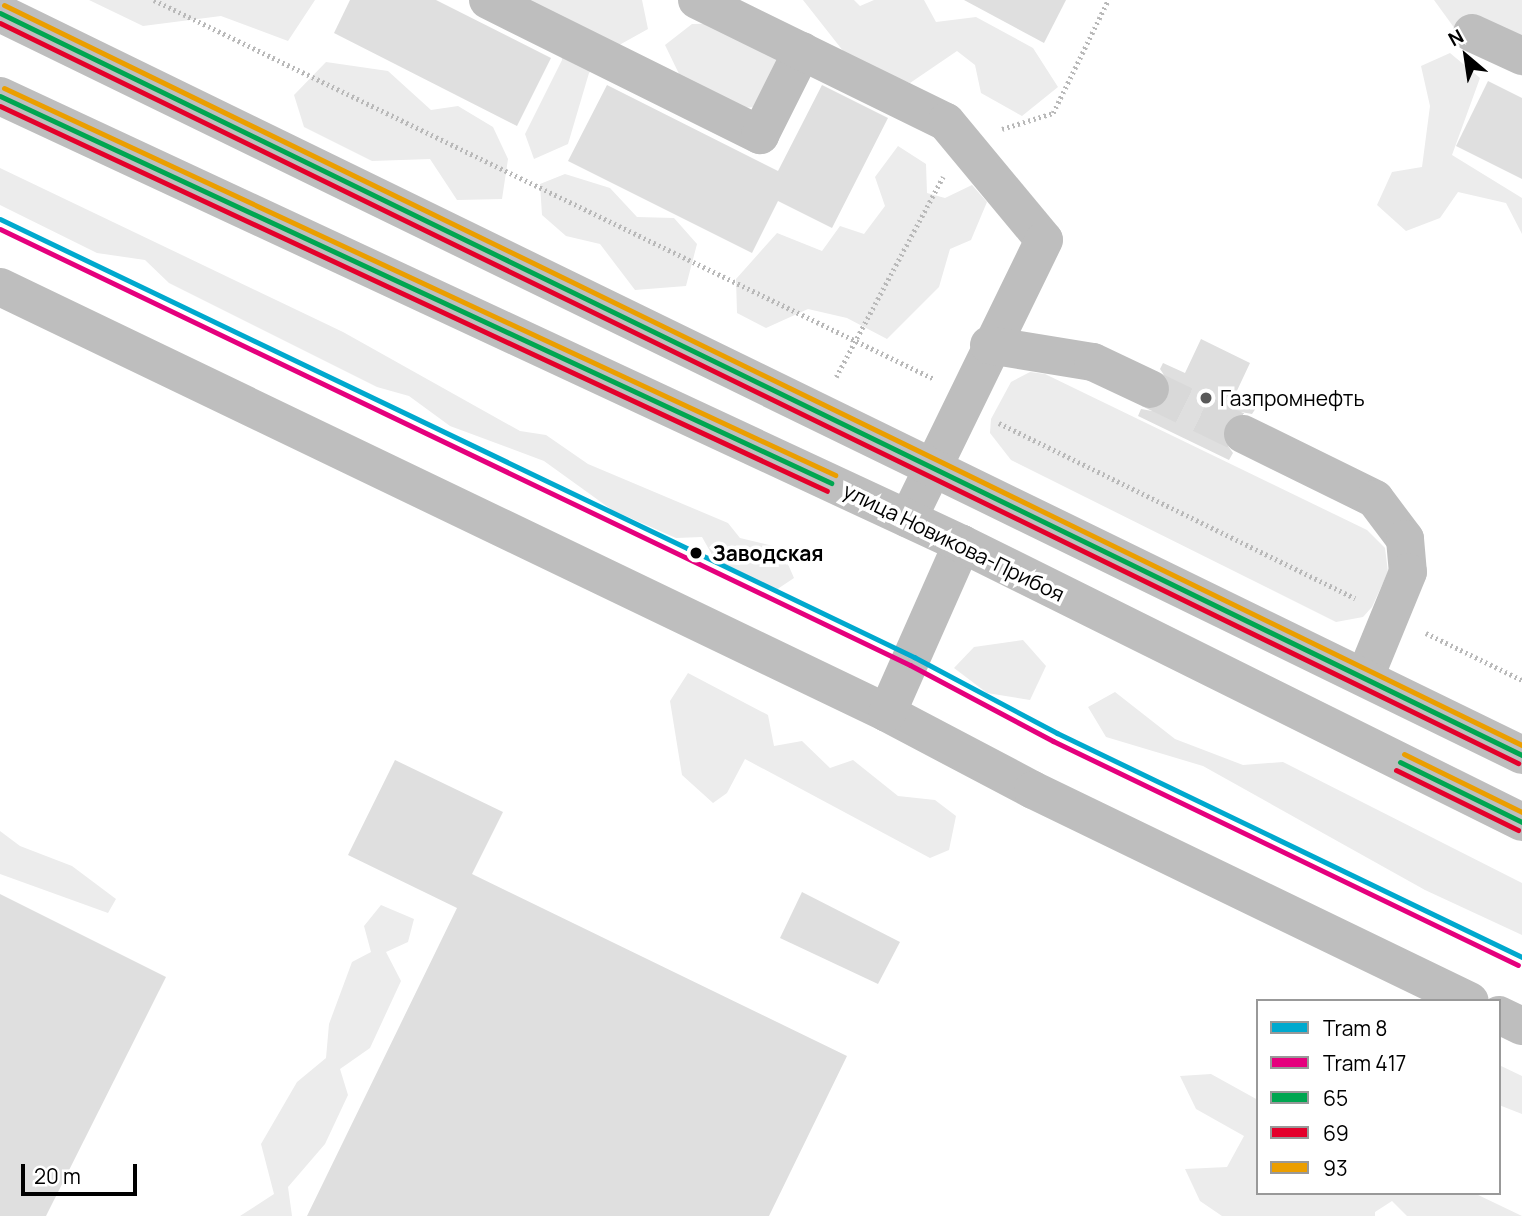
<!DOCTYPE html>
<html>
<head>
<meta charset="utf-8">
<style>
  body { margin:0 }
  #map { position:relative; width:1522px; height:1216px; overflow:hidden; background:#fff; font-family:Manrope,sans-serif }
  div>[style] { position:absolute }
  .green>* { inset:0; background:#ececec }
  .building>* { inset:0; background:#dfdfdf }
  .minor-tunnel>* { height:38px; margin-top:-19px; transform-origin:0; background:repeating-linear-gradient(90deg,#d9d9d9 0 38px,transparent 0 57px) }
  .path>* { height:4.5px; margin-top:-2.25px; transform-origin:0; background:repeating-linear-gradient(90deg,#b9b9b9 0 2px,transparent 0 5.5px) }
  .minor>* { height:38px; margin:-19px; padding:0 19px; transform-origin:19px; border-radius:19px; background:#bebebe }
  .major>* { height:38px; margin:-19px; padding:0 19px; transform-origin:19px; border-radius:19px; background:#bebebe }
  .bus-1>* { height:5px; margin:-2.5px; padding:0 2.5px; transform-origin:2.5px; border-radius:2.5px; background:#00a651 }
  .bus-2>* { height:5px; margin:-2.5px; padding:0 2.5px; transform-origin:2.5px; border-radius:2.5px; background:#e4002b }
  .bus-3>* { height:5px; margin:-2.5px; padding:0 2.5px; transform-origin:2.5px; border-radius:2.5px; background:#eb9e00 }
  .tram-1>* { height:5px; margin:-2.5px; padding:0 2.5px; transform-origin:2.5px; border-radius:2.5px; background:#00a9ce }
  .tram-2>* { height:5px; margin:-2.5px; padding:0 2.5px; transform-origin:2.5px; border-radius:2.5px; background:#e5007d }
  .dots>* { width:19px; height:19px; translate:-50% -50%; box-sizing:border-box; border:4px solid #fff; border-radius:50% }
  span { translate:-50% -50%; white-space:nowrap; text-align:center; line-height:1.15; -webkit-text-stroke:7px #fff; paint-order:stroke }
  .poi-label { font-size:21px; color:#000 }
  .left { translate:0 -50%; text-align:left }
  .street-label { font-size:21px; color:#000 }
  .stop-label { font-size:21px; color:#000; font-weight:700 }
  .legend { position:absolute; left:1256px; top:999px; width:245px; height:196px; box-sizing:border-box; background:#fff; border:2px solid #999; margin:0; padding:9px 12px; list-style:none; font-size:21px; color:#000 }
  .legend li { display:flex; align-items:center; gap:14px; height:35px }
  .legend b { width:35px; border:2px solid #999 }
  .north { position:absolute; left:1431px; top:21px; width:70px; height:70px; -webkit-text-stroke:5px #fff; paint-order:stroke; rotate:331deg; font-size:19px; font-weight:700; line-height:28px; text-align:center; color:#000 }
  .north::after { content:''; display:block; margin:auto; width:24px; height:32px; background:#000; clip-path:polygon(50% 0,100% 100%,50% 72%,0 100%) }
  .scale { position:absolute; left:21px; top:1164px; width:116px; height:32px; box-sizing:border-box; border:4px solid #000; border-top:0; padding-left:9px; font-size:21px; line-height:24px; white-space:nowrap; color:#000; -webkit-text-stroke:5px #fff; paint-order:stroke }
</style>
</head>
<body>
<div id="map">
  <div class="green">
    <div style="clip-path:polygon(89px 0,315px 0,288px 41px,221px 16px,143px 26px)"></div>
    <div style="clip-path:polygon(498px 0,642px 0,648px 29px,612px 49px,589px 73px,568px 144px,534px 159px,525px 134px,562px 60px,558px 29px)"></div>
    <div style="clip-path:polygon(803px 0,854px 0,860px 6px,874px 0,924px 0,936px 22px,976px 17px,1033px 48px,1058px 87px,1022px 116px,981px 93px,975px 65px,957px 51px,910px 83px,851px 61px)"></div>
    <div style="clip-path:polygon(1434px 0,1522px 0,1522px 76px,1471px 51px)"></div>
    <div style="clip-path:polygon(735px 23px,777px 47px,791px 104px,743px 108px,681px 78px,665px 45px,692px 24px)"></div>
    <div style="clip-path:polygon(1450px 53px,1480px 78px,1452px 155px,1522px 198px,1522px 234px,1506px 203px,1458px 192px,1440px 218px,1406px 231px,1377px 205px,1392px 172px,1422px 167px,1430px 106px,1421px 66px)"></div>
    <div style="clip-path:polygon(326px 62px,388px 71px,431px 110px,458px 106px,493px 127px,508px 159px,502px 199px,457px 200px,430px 159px,372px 161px,304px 127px,294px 95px)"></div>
    <div style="clip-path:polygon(898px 146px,926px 164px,927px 193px,945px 198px,972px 185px,987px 202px,971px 240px,950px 249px,939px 287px,887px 339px,847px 318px,808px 309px,766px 328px,737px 313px,736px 279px,777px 233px,822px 251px,840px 226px,864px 234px,885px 206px,875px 177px)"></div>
    <div style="clip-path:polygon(0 168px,343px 332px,520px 431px,546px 435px,588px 464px,728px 523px,740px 538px,781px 548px,794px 578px,776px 590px,715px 560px,702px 537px,676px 538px,612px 510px,544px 461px,450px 426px,409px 396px,377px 387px,169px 283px,145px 260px,97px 253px,0 205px)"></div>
    <div style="clip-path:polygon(565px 174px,610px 188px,637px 217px,674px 218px,697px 244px,686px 286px,635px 290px,600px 244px,566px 236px,542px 215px,540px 184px)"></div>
    <div style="clip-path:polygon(1030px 372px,1045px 374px,1367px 530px,1385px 548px,1388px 572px,1372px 607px,1363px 617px,1336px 622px,1011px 460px,990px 433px,991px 419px,1011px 382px)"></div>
    <div style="clip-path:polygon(1023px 640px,1046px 666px,1030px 700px,987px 693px,954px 668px,974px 647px)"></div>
    <div style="clip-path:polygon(688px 673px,768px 715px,774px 746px,802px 741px,830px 768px,853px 760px,898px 796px,935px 800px,956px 816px,949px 850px,930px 858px,745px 759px,727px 793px,713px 803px,682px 775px,670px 701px)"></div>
    <div style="clip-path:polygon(1115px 692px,1175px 739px,1243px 765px,1283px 762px,1522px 883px,1522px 935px,1425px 890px,1203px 766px,1106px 737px,1088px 707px)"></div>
    <div style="clip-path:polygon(0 831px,20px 846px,72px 866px,116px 899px,108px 913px,0 874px)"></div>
    <div style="clip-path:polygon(381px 905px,414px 919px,408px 942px,386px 952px,401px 981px,370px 1048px,340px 1069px,348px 1095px,325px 1144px,288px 1187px,292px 1216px,240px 1216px,274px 1194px,261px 1144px,297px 1082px,326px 1058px,329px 1024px,352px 962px,371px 952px,364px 926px)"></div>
    <div style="clip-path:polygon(1499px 1065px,1522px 1076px,1522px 1114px,1499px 1105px)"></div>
    <div style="clip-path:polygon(1211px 1074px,1258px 1100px,1258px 1193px,1474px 1193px,1522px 1216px,1407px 1216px,1392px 1201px,1375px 1212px,1375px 1216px,1222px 1216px,1200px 1201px,1185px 1169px,1227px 1167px,1244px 1136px,1196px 1109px,1180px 1076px)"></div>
  </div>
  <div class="building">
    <div style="clip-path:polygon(350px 0,436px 0,551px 58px,517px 126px,334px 33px)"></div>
    <div style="clip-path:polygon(964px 0,1066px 0,1044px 43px)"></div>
    <div style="clip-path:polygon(1488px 81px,1522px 98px,1522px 179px,1456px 146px)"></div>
    <div style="clip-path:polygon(607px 85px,778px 171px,822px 85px,888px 118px,832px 228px,778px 201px,752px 253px,568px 161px)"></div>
    <div style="clip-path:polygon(1201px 339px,1250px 363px,1234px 397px,1256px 408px,1252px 414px,1241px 412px,1224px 424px,1221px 436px,1233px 453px,1229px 460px,1138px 416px,1141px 409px,1152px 411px,1169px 399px,1172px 387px,1160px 369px,1163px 363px,1185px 373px)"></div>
    <div style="clip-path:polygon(395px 760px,503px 812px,472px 874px,847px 1056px,769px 1216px,307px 1216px,457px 908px,348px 855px)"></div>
    <div style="clip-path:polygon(802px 892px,900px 942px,878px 984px,780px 938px)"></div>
    <div style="clip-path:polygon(0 894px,166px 977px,46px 1216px,0 1216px)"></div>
  </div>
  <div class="minor-tunnel">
    <div style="left:1150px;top:389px;width:103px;rotate:25.8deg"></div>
  </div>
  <div class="path">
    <div style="left:154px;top:0;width:867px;rotate:25.91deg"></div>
    <div style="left:1002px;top:129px;width:53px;rotate:-17.4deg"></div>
    <div style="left:1053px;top:113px;width:126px;rotate:-64deg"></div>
    <div style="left:836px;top:377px;width:227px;rotate:-61.9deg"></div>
    <div style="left:999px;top:423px;width:397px;rotate:26.2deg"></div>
    <div style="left:1426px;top:633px;width:107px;rotate:26.1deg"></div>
  </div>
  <div class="minor">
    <div style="left:488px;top:0;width:304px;rotate:26.4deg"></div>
    <div style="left:760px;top:135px;width:94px;rotate:-63.4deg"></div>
    <div style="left:697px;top:0;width:277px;rotate:26.1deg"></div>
    <div style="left:946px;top:122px;width:153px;rotate:50.3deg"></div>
    <div style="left:1044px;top:240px;width:310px;rotate:116deg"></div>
    <div style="left:1472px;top:33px;width:55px;rotate:24.7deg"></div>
    <div style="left:0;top:287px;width:984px;rotate:25.65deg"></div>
    <div style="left:887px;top:713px;width:165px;rotate:27.8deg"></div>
    <div style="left:1033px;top:790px;width:485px;rotate:25.8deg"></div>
    <div style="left:989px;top:345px;width:105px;rotate:9.3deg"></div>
    <div style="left:1093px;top:362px;width:63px;rotate:25.3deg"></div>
    <div style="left:1243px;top:434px;width:147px;rotate:26.2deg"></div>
    <div style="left:1375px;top:499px;width:50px;rotate:53.1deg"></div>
    <div style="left:1405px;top:539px;width:33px;rotate:85deg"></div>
    <div style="left:1408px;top:572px;width:113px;rotate:112.3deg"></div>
    <div style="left:887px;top:713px;width:185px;rotate:-66.1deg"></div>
    <div style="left:1499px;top:1015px;width:25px;rotate:26deg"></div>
  </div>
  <div class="major">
    <div style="left:0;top:13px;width:1693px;rotate:25.99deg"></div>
    <div style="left:0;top:96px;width:1061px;rotate:24.97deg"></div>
    <div style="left:962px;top:544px;width:625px;rotate:26.4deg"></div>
  </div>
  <div class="bus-1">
    <div style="left:0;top:13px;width:1693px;rotate:25.99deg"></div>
    <div style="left:0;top:96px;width:917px;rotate:24.97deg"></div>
    <div style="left:1400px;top:762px;width:136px;rotate:26.2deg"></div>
  </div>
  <div class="bus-2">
    <div style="left:0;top:23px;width:1689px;rotate:25.99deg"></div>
    <div style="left:0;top:106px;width:912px;rotate:24.96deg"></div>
    <div style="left:1396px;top:770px;width:136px;rotate:26.2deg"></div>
  </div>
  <div class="bus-3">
    <div style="left:4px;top:5px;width:1689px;rotate:25.99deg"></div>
    <div style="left:4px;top:88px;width:917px;rotate:24.97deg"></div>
    <div style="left:1404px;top:754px;width:131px;rotate:26.2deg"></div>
  </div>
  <div class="tram-1">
    <div style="left:0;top:219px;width:1014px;rotate:25.6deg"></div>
    <div style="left:914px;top:657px;width:162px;rotate:28deg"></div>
    <div style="left:1057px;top:733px;width:516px;rotate:25.72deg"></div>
  </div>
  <div class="tram-2">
    <div style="left:0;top:229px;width:1009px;rotate:25.6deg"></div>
    <div style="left:910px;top:665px;width:162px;rotate:28deg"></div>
    <div style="left:1053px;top:741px;width:516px;rotate:25.72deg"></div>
  </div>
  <div class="dots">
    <div style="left:1206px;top:398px;background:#595959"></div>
    <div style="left:696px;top:553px;background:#000"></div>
  </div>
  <div class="poi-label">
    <span class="left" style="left:1220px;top:398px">Газпромнефть</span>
  </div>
  <div class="street-label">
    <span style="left:954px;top:542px;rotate:26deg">улица Новикова-Прибоя</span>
  </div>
  <div class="stop-label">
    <span class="left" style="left:712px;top:553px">Заводская</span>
  </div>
  <ul class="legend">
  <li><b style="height:9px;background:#00a9ce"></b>Tram 8</li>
  <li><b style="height:9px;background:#e5007d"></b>Tram 417</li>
  <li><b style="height:9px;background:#00a651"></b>65</li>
  <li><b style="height:9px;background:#e4002b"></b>69</li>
  <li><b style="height:9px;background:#eb9e00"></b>93</li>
  </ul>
  <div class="north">N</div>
  <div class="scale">20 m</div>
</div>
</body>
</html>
